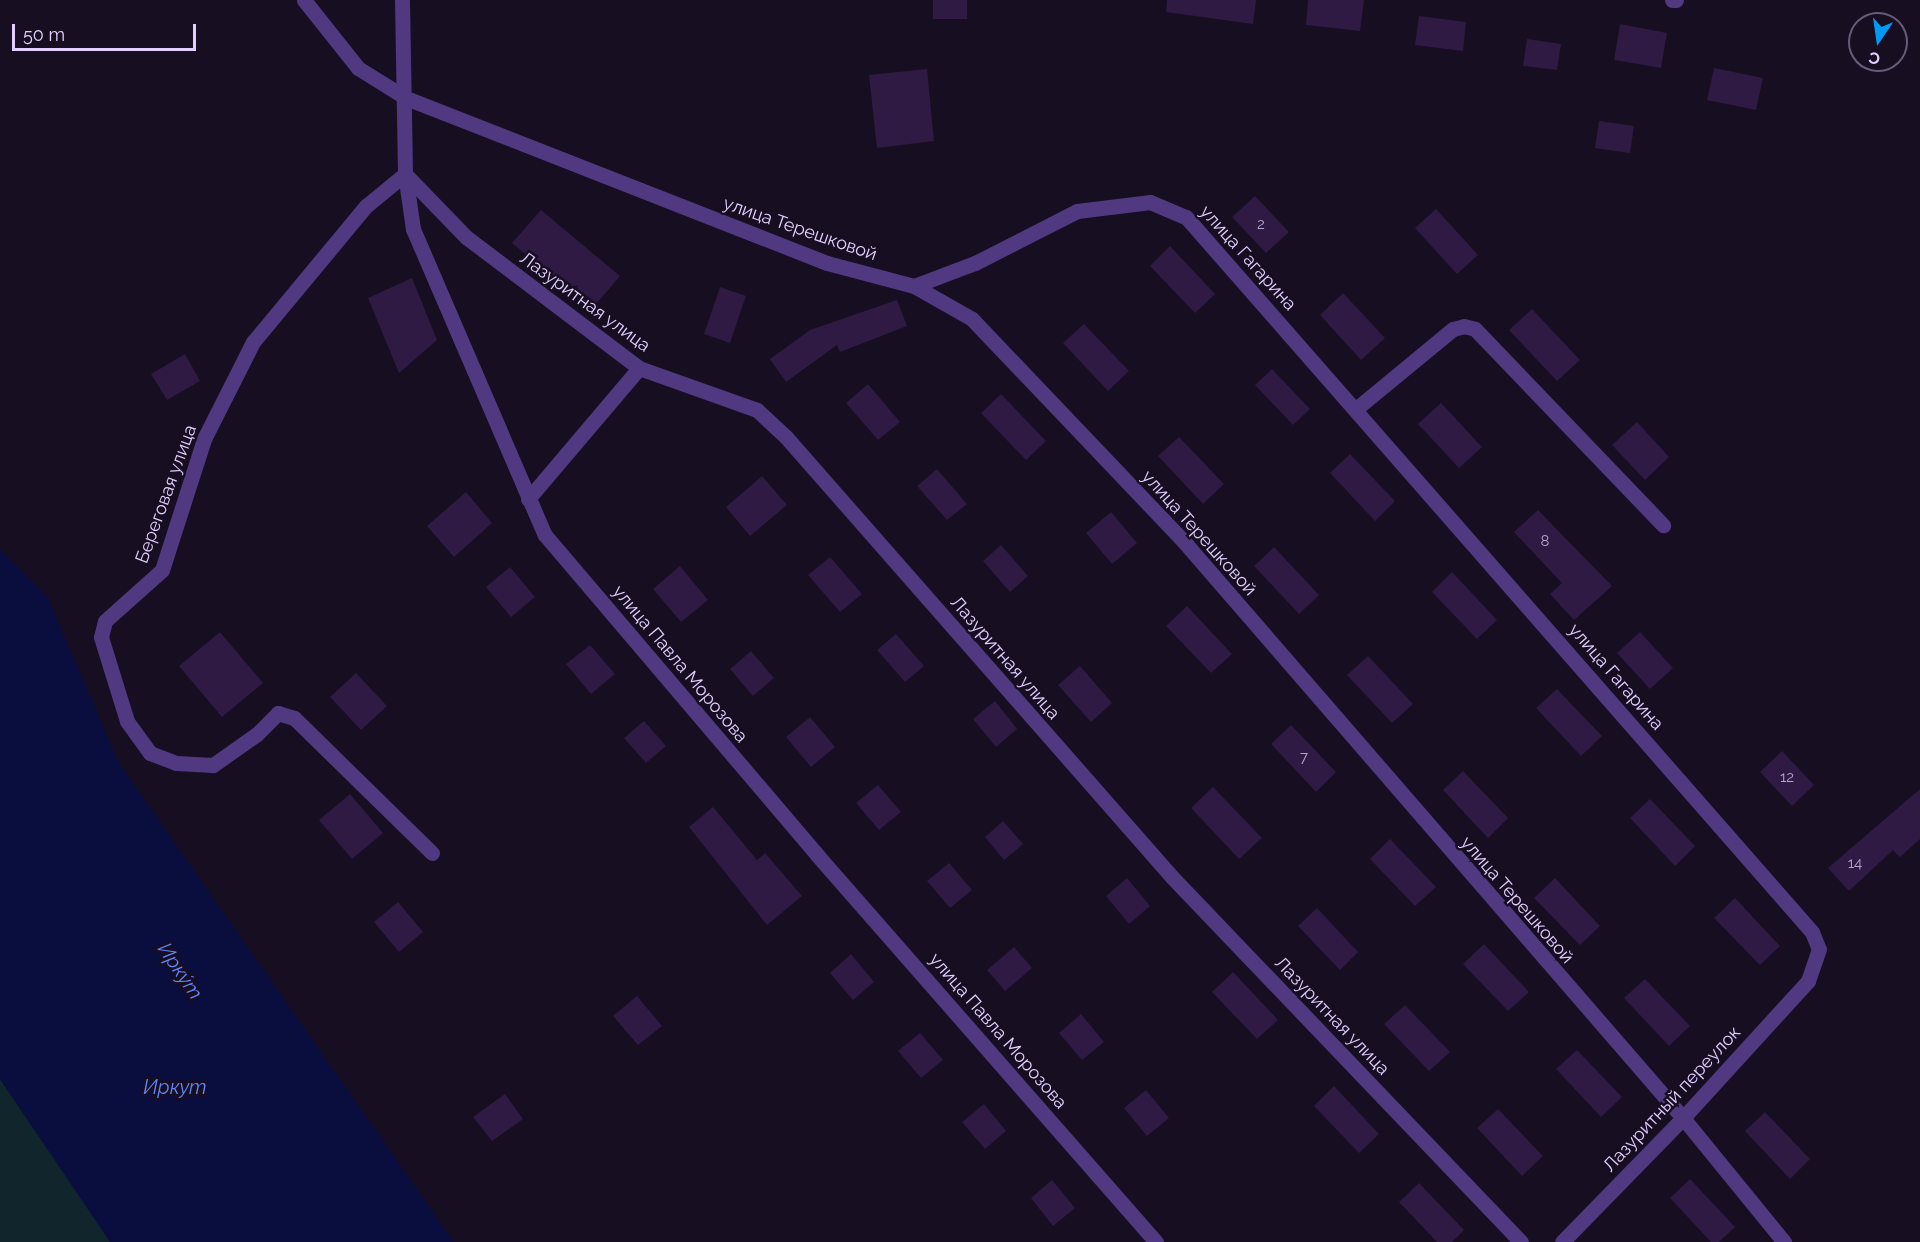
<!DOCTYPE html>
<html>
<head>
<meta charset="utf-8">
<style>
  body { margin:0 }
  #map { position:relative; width:1920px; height:1242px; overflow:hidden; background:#170e22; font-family:Raleway,sans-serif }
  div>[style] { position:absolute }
  .green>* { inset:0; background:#11252c }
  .water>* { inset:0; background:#0a0e3f }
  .building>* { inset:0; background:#2e1a43 }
  .minor>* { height:15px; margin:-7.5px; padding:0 7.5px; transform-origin:7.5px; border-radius:7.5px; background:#503981 }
  .tertiary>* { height:15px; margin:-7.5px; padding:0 7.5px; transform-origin:7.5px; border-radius:7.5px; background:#503981 }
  span { translate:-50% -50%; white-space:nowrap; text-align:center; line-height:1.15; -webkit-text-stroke:5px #170e22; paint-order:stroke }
  .number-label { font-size:15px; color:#b5a2d0 }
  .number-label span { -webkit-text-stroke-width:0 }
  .street-label { font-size:18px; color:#e2cfff }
  .water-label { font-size:20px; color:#5e86fe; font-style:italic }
  .north { position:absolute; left:1848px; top:12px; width:60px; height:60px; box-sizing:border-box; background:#170e22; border:2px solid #685b7a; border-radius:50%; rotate:193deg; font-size:16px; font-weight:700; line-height:24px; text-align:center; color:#e2cfff }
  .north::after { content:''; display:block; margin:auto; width:21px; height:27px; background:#0299f7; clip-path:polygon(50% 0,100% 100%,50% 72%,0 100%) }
  .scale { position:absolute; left:12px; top:24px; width:184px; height:27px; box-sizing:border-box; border:3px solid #e2cfff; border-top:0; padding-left:8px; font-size:18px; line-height:21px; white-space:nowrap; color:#e2cfff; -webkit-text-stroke:4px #170e22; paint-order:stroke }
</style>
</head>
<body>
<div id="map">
  <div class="green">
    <div style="clip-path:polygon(0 1079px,109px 1239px,110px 1242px,0 1242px)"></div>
  </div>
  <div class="water">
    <div style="clip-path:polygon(0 549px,47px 596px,119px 763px,454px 1242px,110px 1242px,0 1079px)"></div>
  </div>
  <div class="building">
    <div style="clip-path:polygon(933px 0,967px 0,967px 19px,933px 19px)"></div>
    <div style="clip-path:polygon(1167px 0,1256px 0,1253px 24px,1166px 12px)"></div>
    <div style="clip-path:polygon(1308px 0,1364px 0,1360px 31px,1306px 25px)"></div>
    <div style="clip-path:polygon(1419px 16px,1466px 22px,1463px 51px,1415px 45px)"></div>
    <div style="clip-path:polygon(1620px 24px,1667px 33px,1661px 68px,1614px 60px)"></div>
    <div style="clip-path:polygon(1527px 39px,1561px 44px,1557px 70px,1523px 66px)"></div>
    <div style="clip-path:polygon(1714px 68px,1763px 78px,1756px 110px,1707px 100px)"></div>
    <div style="clip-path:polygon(927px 69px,934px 141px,877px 148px,869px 75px)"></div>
    <div style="clip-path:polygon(1599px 121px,1634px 126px,1630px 153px,1595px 148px)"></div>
    <div style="clip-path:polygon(1255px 196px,1289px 232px,1266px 253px,1232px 217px)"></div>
    <div style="clip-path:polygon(1436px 209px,1478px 255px,1457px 274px,1415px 228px)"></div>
    <div style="clip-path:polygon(541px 210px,620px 276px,592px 309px,512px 243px)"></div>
    <div style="clip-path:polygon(1170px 246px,1215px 294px,1195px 313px,1150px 266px)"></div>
    <div style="clip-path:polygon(412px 278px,437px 340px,399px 373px,368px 298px)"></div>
    <div style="clip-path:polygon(720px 287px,746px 296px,730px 343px,704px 334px)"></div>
    <div style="clip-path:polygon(1343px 293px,1385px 338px,1361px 360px,1320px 315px)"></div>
    <div style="clip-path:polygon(897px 300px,907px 326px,840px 352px,837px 345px,786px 382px,770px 359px,810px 330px)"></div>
    <div style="clip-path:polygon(1532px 309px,1580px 360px,1557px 381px,1509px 330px)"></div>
    <div style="clip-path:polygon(1084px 324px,1129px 371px,1108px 391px,1063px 343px)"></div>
    <div style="clip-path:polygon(185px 354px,200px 381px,167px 400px,151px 374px)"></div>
    <div style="clip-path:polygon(1272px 369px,1310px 409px,1293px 425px,1255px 385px)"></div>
    <div style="clip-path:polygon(868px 384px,900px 422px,878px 440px,846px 403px)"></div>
    <div style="clip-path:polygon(1001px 394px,1046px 441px,1026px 460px,981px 413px)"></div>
    <div style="clip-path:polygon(1441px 403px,1482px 447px,1459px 468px,1418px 424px)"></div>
    <div style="clip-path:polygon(1637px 422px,1669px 457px,1645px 480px,1612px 445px)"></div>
    <div style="clip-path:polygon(1179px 437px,1224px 484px,1203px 504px,1158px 456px)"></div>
    <div style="clip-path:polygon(1350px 454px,1395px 501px,1375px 521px,1330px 473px)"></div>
    <div style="clip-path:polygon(937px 469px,967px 504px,947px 520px,917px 486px)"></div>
    <div style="clip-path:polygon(762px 476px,787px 505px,750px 536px,726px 507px)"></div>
    <div style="clip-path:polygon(466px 492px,492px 523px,454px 557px,427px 526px)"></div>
    <div style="clip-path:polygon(1538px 510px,1612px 586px,1574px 620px,1550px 594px,1562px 583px,1514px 532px)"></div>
    <div style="clip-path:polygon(1111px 512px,1137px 543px,1112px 564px,1086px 533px)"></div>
    <div style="clip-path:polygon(1001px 545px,1028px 576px,1010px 592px,983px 561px)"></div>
    <div style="clip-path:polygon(1274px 547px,1319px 595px,1299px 614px,1254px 566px)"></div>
    <div style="clip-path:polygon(830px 557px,862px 594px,840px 612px,808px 575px)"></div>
    <div style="clip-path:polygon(680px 566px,708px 600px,681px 622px,653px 589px)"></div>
    <div style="clip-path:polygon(510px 567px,535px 597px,511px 617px,486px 587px)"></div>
    <div style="clip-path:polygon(1452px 572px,1497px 620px,1477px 639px,1432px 592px)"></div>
    <div style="clip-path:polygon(1187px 606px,1232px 654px,1211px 673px,1166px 626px)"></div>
    <div style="clip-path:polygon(220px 632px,263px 683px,222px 717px,179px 666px)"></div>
    <div style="clip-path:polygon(1640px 632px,1673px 668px,1650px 689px,1617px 653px)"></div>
    <div style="clip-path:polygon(896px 634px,924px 666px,905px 682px,877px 650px)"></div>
    <div style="clip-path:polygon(590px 645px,615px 674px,591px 694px,566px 664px)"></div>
    <div style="clip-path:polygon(751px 651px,774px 678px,753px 696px,730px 669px)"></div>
    <div style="clip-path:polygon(1368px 656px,1413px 704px,1392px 723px,1347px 675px)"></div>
    <div style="clip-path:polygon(1080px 666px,1112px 703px,1091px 722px,1058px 685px)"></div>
    <div style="clip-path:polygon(356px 673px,387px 706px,361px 730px,330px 697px)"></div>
    <div style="clip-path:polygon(1557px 689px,1602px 736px,1581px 756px,1536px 708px)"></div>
    <div style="clip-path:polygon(995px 701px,1017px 729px,996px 747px,973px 719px)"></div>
    <div style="clip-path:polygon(810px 717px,835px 747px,811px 767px,786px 737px)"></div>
    <div style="clip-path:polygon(644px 721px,666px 746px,646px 763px,624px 738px)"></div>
    <div style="clip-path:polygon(1291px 725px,1336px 772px,1316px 792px,1271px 744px)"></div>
    <div style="clip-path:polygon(1782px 751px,1814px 785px,1792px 806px,1760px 772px)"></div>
    <div style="clip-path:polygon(1463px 771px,1508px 818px,1488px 838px,1443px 790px)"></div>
    <div style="clip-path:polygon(878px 785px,901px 812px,879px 830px,856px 803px)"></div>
    <div style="clip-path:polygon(1213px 787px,1262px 838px,1239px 859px,1191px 808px)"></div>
    <div style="clip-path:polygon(1920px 789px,1920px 839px,1900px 857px,1893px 850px,1849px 891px,1828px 868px)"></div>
    <div style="clip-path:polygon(350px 794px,383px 833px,352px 859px,319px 820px)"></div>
    <div style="clip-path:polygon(1650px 799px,1695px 846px,1675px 866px,1630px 818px)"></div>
    <div style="clip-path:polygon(713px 807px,757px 860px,765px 853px,802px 896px,767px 925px,689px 827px)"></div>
    <div style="clip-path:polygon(1003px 821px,1023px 844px,1004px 860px,985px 837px)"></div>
    <div style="clip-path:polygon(1390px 839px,1436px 887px,1415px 906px,1370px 859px)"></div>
    <div style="clip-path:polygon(949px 863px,972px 890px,950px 908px,927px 881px)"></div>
    <div style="clip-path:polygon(1127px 878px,1150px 906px,1129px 924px,1106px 896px)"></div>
    <div style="clip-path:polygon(1555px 878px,1600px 926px,1580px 945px,1534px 898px)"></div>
    <div style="clip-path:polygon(1735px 898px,1780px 946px,1760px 965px,1714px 918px)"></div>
    <div style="clip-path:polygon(398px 902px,423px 932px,399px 952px,374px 922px)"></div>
    <div style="clip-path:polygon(1317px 908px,1358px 952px,1340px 970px,1298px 926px)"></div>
    <div style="clip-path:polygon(1484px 944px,1529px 992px,1508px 1011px,1463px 964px)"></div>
    <div style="clip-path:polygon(1014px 947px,1032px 968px,1005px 991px,987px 970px)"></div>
    <div style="clip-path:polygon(851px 954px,874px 982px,853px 1000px,830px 973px)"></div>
    <div style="clip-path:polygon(1233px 972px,1278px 1020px,1257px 1039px,1212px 992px)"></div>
    <div style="clip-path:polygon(1645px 979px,1690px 1026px,1669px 1046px,1624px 998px)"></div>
    <div style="clip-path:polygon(637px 996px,662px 1026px,638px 1045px,613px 1016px)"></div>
    <div style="clip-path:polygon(1405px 1005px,1450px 1052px,1429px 1071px,1384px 1024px)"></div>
    <div style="clip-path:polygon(1081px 1014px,1104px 1042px,1082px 1060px,1059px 1033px)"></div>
    <div style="clip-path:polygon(920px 1033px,943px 1060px,921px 1078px,898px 1051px)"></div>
    <div style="clip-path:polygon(1577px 1050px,1622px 1097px,1601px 1117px,1556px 1069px)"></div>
    <div style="clip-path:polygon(1334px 1086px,1379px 1134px,1359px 1153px,1314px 1106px)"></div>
    <div style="clip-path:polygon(1146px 1090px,1169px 1118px,1147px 1136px,1124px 1108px)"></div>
    <div style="clip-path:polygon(505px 1094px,523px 1119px,492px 1141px,473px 1117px)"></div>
    <div style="clip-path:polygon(984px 1104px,1006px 1131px,985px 1149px,962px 1122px)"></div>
    <div style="clip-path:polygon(1498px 1109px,1543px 1156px,1522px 1176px,1477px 1128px)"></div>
    <div style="clip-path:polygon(1765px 1112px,1810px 1159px,1790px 1179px,1745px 1131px)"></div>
    <div style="clip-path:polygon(1690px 1179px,1735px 1227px,1719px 1242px,1711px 1242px,1670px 1198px)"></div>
    <div style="clip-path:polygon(1052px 1180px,1075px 1208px,1053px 1226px,1031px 1198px)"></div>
    <div style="clip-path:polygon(1419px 1183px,1464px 1230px,1452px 1242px,1437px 1242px,1399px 1202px)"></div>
  </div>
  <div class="minor">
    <div style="left:402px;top:0;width:174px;rotate:89deg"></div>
    <div style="left:405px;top:174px;width:56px;rotate:81.7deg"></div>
    <div style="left:413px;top:229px;width:333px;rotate:66.7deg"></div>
    <div style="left:545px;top:535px;width:421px;rotate:49.6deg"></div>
    <div style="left:818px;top:856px;width:513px;rotate:48.79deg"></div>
    <div style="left:1672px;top:0;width:4px"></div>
    <div style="left:406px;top:98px;width:452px;rotate:21.4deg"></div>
    <div style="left:827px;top:263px;width:90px;rotate:14.8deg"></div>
    <div style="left:914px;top:286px;width:67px;rotate:29.6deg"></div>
    <div style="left:972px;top:319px;width:311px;rotate:46.4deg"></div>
    <div style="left:1186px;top:544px;width:759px;rotate:49.11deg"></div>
    <div style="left:1683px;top:1118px;width:160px;rotate:50.8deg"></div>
    <div style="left:914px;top:286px;width:65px;rotate:-20.7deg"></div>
    <div style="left:975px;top:263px;width:114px;rotate:-27deg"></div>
    <div style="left:1077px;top:211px;width:74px;rotate:-7deg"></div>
    <div style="left:1150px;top:202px;width:39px;rotate:23deg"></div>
    <div style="left:1186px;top:217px;width:950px;rotate:48.8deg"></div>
    <div style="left:1812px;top:932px;width:18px;rotate:68deg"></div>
    <div style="left:1819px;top:949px;width:34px;rotate:109deg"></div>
    <div style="left:1808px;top:981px;width:185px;rotate:132.4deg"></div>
    <div style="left:1683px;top:1118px;width:173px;rotate:134.3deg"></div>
    <div style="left:1357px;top:408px;width:124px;rotate:-39.5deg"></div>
    <div style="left:1453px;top:329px;width:11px;rotate:-15deg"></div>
    <div style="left:1464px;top:326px;width:11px;rotate:15deg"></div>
    <div style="left:1475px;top:329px;width:272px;rotate:46.2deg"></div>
    <div style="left:528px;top:499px;width:172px;rotate:-49.7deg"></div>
    <div style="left:432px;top:853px;width:193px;rotate:-135.6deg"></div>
    <div style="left:294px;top:718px;width:17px;rotate:-163deg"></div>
    <div style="left:278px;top:713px;width:30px;rotate:135deg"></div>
    <div style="left:257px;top:734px;width:54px;rotate:144.8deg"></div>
    <div style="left:213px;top:765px;width:37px;rotate:-177deg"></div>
    <div style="left:176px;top:763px;width:28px;rotate:-159deg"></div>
    <div style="left:150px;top:753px;width:39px;rotate:-126deg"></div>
    <div style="left:127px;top:721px;width:88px;rotate:-107.2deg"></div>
    <div style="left:101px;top:637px;width:16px;rotate:-76deg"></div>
    <div style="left:105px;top:621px;width:76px;rotate:-41.8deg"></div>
    <div style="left:162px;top:570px;width:138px;rotate:-72.2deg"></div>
    <div style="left:204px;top:439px;width:109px;rotate:-63.2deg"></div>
    <div style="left:253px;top:342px;width:177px;rotate:-50.3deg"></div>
    <div style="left:366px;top:206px;width:50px;rotate:-39.4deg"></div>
    <div style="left:405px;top:174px;width:88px;rotate:45.9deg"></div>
    <div style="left:466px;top:237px;width:217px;rotate:37.1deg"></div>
    <div style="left:639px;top:368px;width:125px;rotate:19.6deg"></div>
    <div style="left:757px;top:410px;width:40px;rotate:43deg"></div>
    <div style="left:786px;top:437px;width:585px;rotate:48.74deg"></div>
    <div style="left:1172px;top:877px;width:505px;rotate:46.28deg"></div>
  </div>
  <div class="tertiary">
    <div style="left:304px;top:0;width:87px;rotate:51.5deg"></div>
    <div style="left:358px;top:68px;width:57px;rotate:32deg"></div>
  </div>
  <div class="number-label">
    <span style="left:1261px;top:225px">2</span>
    <span style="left:1545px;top:542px">8</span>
    <span style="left:1304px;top:758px">7</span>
    <span style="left:1787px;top:778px">12</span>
    <span style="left:1855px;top:864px">14</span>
  </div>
  <div class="street-label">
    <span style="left:800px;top:229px;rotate:19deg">улица Терешковой</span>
    <span style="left:1248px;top:258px;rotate:48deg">улица Гагарина</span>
    <span style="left:585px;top:302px;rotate:36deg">Лазуритная улица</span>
    <span style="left:166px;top:494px;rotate:-70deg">Береговая улица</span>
    <span style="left:1199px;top:533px;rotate:48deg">улица Терешковой</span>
    <span style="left:1005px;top:658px;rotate:49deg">Лазуритная улица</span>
    <span style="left:680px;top:664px;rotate:50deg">улица Павла Морозова</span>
    <span style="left:1616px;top:677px;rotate:49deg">улица Гагарина</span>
    <span style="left:1517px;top:900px;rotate:49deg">улица Терешковой</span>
    <span style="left:1332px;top:1016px;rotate:46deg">Лазуритная улица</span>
    <span style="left:998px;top:1031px;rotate:49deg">улица Павла Морозова</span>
    <span style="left:1672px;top:1099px;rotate:-47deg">Лазуритный переулок</span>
  </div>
  <div class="water-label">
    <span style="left:180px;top:971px;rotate:56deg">Ирку́т</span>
    <span style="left:175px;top:1087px">Иркут</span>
  </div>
  <div class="north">С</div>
  <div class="scale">50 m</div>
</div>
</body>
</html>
